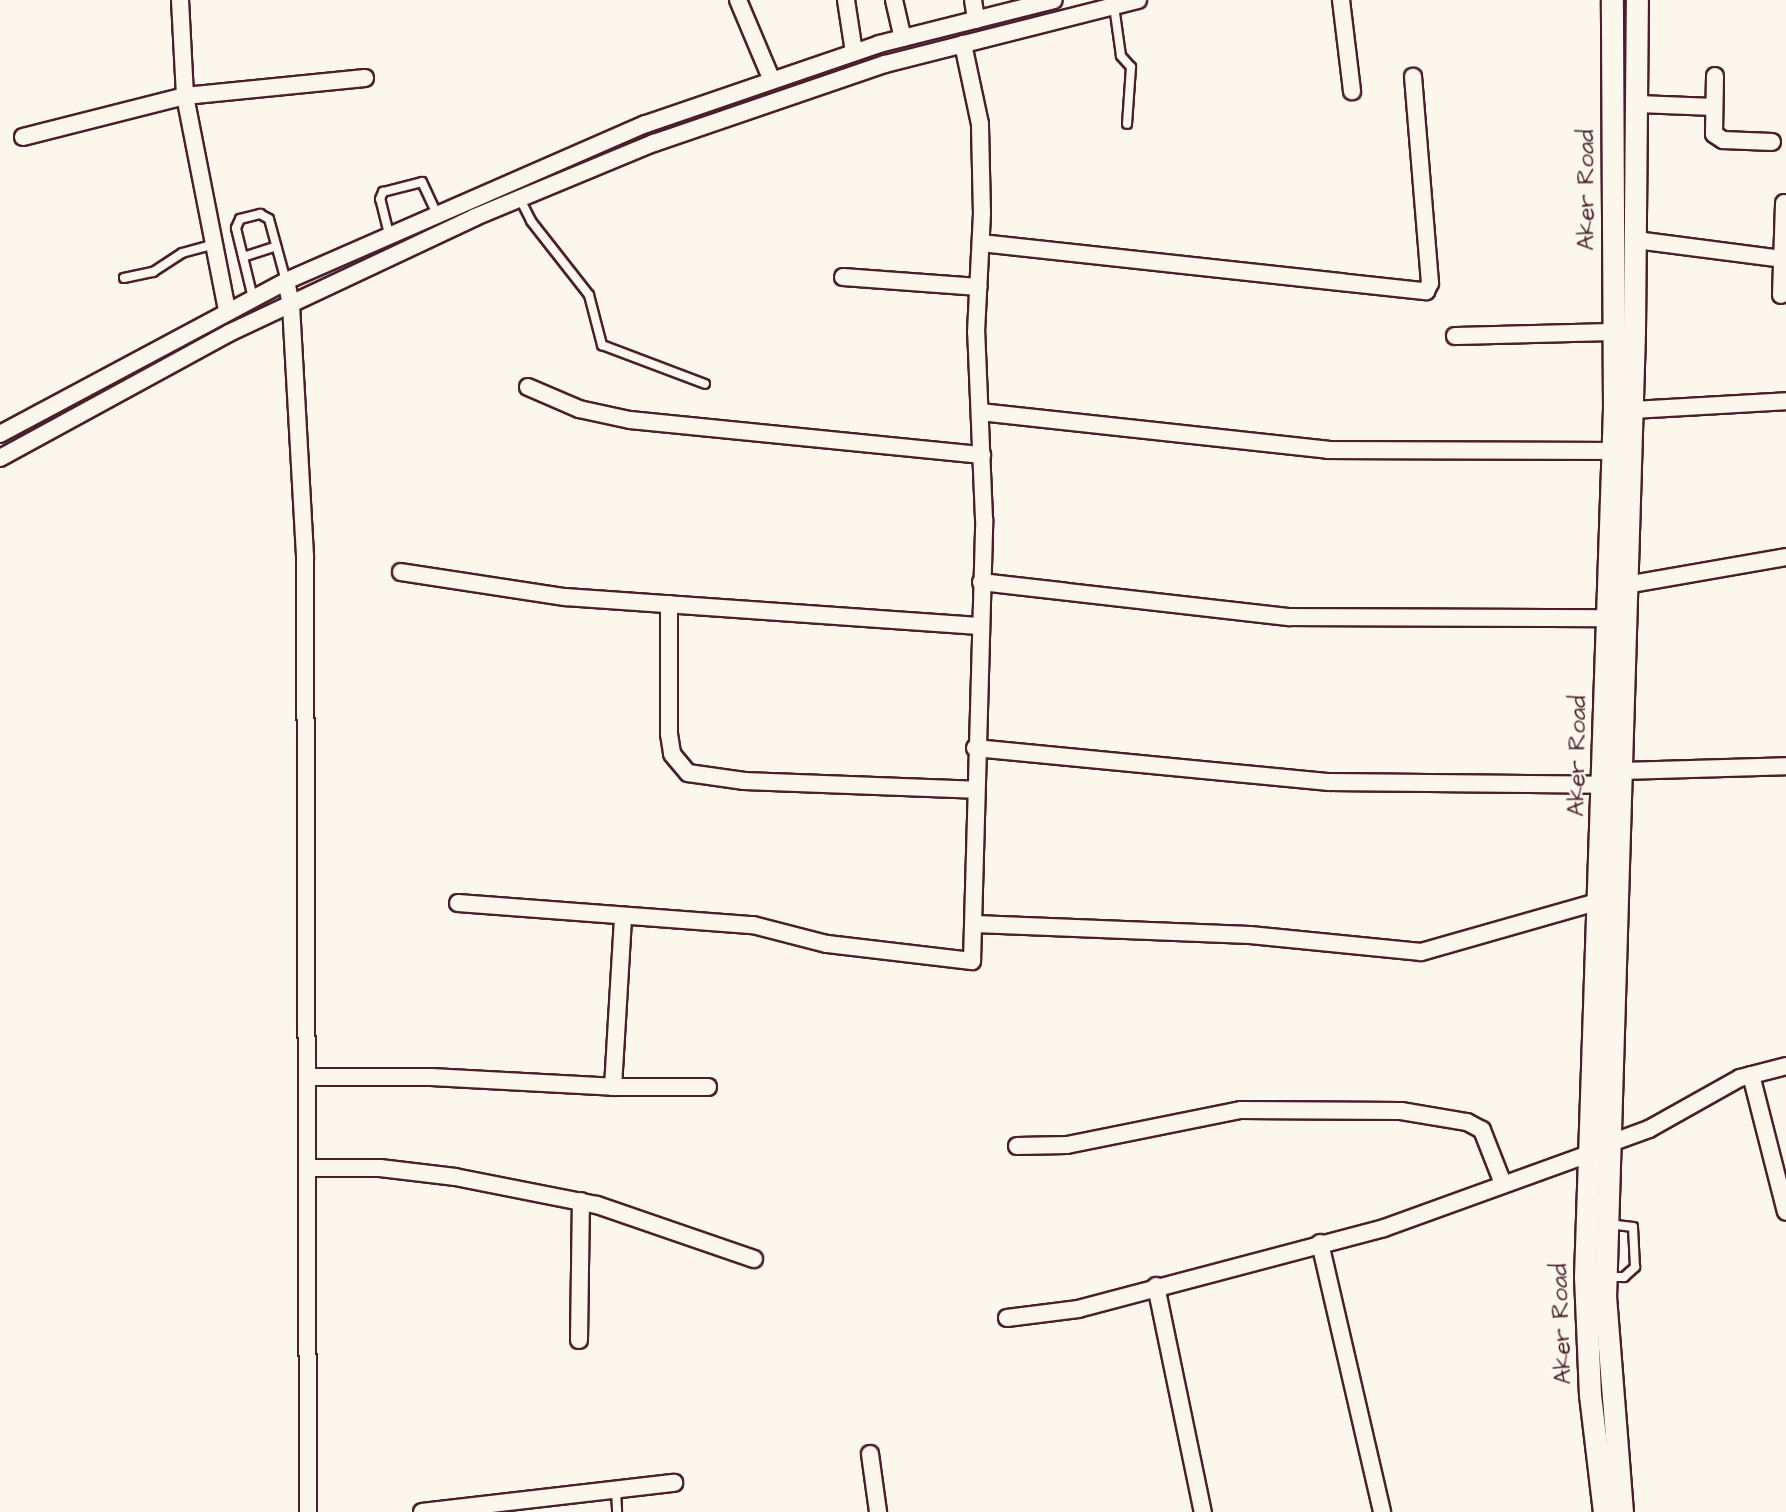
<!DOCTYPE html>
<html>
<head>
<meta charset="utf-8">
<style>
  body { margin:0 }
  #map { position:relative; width:1786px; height:1512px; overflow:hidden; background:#fbf7ec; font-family:"Architects Daughter",sans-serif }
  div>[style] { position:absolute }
  .roads { filter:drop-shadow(2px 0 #4a1f2b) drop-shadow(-2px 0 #4a1f2b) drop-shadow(0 2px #4a1f2b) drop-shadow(0 -2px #4a1f2b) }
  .lane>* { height:8px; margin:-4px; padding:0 4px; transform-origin:4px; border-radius:4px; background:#fbf7ec }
  .street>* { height:16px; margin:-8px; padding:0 8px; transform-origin:8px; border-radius:8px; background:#fbf7ec }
  .secondary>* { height:21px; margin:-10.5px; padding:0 10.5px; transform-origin:10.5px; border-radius:10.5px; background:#fbf7ec }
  span { translate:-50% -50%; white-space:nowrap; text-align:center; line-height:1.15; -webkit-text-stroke:5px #fbf7ec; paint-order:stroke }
  .street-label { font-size:24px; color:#4a1f2b }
</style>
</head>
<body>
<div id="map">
  <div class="roads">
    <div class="lane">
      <div style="left:1114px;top:6px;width:50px;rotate:82deg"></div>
      <div style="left:1121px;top:56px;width:15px;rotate:48deg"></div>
      <div style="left:1131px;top:67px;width:57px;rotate:94deg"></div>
      <div style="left:520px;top:199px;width:25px;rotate:63deg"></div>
      <div style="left:531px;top:221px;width:94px;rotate:51.9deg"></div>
      <div style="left:589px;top:295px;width:52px;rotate:75.4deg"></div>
      <div style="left:602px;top:345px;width:110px;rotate:20.7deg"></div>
      <div style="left:389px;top:234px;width:36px;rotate:-104deg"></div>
      <div style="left:380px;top:199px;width:8px;rotate:-67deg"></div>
      <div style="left:383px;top:192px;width:40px;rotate:-14.4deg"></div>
      <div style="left:422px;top:182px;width:33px;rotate:65deg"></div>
      <div style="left:243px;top:257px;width:35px;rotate:-18deg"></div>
      <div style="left:124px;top:278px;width:30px;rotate:-12deg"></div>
      <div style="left:153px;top:272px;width:35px;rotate:-33deg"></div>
      <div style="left:182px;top:253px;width:30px;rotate:-15deg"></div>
      <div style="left:253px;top:298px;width:72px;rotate:-103.7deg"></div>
      <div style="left:236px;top:228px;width:10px;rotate:-66deg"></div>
      <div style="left:240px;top:219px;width:21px;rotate:-14deg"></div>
      <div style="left:260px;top:214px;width:10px;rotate:29deg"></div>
      <div style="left:269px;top:219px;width:64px;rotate:74.7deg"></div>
      <div style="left:1605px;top:1277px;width:19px"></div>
      <div style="left:1624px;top:1277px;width:15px;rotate:-42deg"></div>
      <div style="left:1635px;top:1267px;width:40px;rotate:-92.9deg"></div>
      <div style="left:1633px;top:1227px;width:23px;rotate:-173deg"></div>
      <div style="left:616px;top:1490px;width:22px;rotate:87deg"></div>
    </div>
    <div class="street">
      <div style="left:180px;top:0;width:96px;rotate:87deg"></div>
      <div style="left:185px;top:96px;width:218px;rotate:78.9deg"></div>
      <div style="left:738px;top:0;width:85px;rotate:67.1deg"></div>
      <div style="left:846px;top:0;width:53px;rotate:81.3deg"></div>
      <div style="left:894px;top:0;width:39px;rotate:77deg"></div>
      <div style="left:973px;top:0;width:20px;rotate:81deg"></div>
      <div style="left:1341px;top:0;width:92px;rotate:83.1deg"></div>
      <div style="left:1715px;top:76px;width:58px;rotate:91deg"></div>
      <div style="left:1714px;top:134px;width:11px;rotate:34deg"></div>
      <div style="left:1723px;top:140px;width:49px;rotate:2.3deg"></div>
      <div style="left:1638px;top:104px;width:76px;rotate:2.3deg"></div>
      <div style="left:23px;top:137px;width:167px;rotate:-14.2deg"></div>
      <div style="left:185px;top:96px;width:181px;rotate:-5.7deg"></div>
      <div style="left:1636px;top:240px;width:147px;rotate:7.4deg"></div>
      <div style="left:981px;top:243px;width:448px;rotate:6.2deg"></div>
      <div style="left:1426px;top:291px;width:9px;rotate:-63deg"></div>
      <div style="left:1430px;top:283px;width:207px;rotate:-94.7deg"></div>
      <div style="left:843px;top:277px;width:136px;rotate:4.2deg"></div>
      <div style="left:286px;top:281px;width:25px;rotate:78deg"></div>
      <div style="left:291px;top:305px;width:252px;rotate:86.8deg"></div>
      <div style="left:305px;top:557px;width:955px;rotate:89.82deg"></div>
      <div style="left:1781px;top:295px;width:92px;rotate:-88.1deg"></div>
      <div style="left:1455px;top:336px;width:158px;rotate:-1.5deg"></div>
      <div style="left:528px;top:387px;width:56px;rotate:23.3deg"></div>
      <div style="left:579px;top:409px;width:52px;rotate:12.2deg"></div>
      <div style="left:630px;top:420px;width:354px;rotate:5.7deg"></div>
      <div style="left:1632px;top:410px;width:154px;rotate:-3.3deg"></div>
      <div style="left:980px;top:412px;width:350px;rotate:6.2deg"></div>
      <div style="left:1328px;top:450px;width:283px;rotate:0.2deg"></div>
      <div style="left:0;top:434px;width:324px;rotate:-28.1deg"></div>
      <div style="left:286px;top:281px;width:393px;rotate:-23.6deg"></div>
      <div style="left:646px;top:124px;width:246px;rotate:-18.9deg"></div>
      <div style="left:879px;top:44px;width:180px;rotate:-14.1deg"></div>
      <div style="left:0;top:458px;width:261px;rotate:-28.6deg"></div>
      <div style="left:229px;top:333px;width:272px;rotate:-25.2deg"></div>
      <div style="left:475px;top:217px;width:194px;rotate:-22.5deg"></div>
      <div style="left:654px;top:143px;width:244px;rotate:-18.9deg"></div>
      <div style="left:885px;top:64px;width:261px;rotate:-14.2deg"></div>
      <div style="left:401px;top:572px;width:166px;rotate:8.7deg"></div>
      <div style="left:565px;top:597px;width:415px;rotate:4deg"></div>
      <div style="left:981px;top:582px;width:311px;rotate:6.5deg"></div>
      <div style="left:1290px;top:617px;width:316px;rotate:0.2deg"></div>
      <div style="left:1626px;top:585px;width:162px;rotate:-9.9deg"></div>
      <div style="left:669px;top:604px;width:130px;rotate:90deg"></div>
      <div style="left:669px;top:734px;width:20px;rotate:81deg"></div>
      <div style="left:672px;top:754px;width:25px;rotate:50deg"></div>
      <div style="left:688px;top:773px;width:57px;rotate:8.1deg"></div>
      <div style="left:744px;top:781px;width:231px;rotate:2.2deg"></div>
      <div style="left:975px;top:748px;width:356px;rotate:5.5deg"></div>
      <div style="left:1329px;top:782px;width:274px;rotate:0.6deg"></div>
      <div style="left:1622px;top:771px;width:164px;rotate:-1.7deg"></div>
      <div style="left:458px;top:903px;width:296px;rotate:4.3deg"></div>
      <div style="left:753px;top:925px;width:76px;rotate:14.4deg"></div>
      <div style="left:827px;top:944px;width:146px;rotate:6.7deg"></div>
      <div style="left:972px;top:961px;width:442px;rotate:-88.4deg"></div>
      <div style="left:984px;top:519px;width:187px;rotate:-92.4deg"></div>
      <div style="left:976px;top:332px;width:118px;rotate:-87.1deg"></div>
      <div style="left:982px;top:214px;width:90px;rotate:-91.3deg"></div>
      <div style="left:980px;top:124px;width:82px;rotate:-102deg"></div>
      <div style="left:975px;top:924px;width:275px;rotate:2.3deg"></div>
      <div style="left:1250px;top:935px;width:172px;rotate:5.7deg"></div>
      <div style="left:1421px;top:952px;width:186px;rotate:-15.9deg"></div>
      <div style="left:1751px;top:1075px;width:141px;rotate:75.7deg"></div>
      <div style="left:310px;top:1077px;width:121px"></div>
      <div style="left:431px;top:1077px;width:182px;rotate:3.1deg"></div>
      <div style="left:613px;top:1087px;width:168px;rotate:-86.6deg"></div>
      <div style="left:613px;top:1087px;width:95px"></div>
      <div style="left:1608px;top:1144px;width:44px;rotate:-20.1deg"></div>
      <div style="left:1649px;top:1129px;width:104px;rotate:-29.3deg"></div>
      <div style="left:1740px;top:1078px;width:48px;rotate:-14.6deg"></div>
      <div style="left:1017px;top:1146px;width:50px;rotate:-1.1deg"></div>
      <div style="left:1067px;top:1145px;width:177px;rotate:-11.4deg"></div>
      <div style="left:1241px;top:1110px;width:160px;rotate:0.4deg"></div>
      <div style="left:1401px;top:1111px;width:67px;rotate:9.5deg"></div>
      <div style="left:1467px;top:1122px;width:17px;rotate:28deg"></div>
      <div style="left:1482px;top:1130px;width:55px;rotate:68.6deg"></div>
      <div style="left:309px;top:1168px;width:71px"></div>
      <div style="left:380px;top:1168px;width:76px;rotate:6.8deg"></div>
      <div style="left:455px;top:1177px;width:145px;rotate:11.2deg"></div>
      <div style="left:597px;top:1205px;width:166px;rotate:19deg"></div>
      <div style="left:1320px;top:1243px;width:276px;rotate:77deg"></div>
      <div style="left:1156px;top:1286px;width:231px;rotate:78.3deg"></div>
      <div style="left:1007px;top:1318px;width:72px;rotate:-7.2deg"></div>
      <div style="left:1078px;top:1309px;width:317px;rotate:-14.8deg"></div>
      <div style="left:1384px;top:1228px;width:217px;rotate:-19.9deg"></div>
      <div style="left:579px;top:1340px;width:139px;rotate:-89.2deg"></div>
      <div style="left:870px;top:1454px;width:59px;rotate:82.1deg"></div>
      <div style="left:422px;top:1512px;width:254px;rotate:-6.6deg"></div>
    </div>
    <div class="secondary">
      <div style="left:1604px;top:1512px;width:118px;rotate:-96.8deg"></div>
      <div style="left:1590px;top:1395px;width:118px;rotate:-92.4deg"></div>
      <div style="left:1585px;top:1277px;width:869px;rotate:-88.09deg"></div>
      <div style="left:1614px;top:408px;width:408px;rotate:-90.3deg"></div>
      <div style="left:1622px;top:1512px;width:215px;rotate:-94.5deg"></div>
      <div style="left:1605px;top:1298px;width:967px;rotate:-88.28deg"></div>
      <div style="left:1634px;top:331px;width:331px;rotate:-89.5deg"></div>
    </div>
  </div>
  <div class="street-label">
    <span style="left:1587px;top:190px;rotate:-90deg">Aker Road</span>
    <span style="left:1578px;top:756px;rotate:-89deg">Aker Road</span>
    <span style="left:1562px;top:1324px;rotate:-92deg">Aker Road</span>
  </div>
</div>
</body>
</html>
